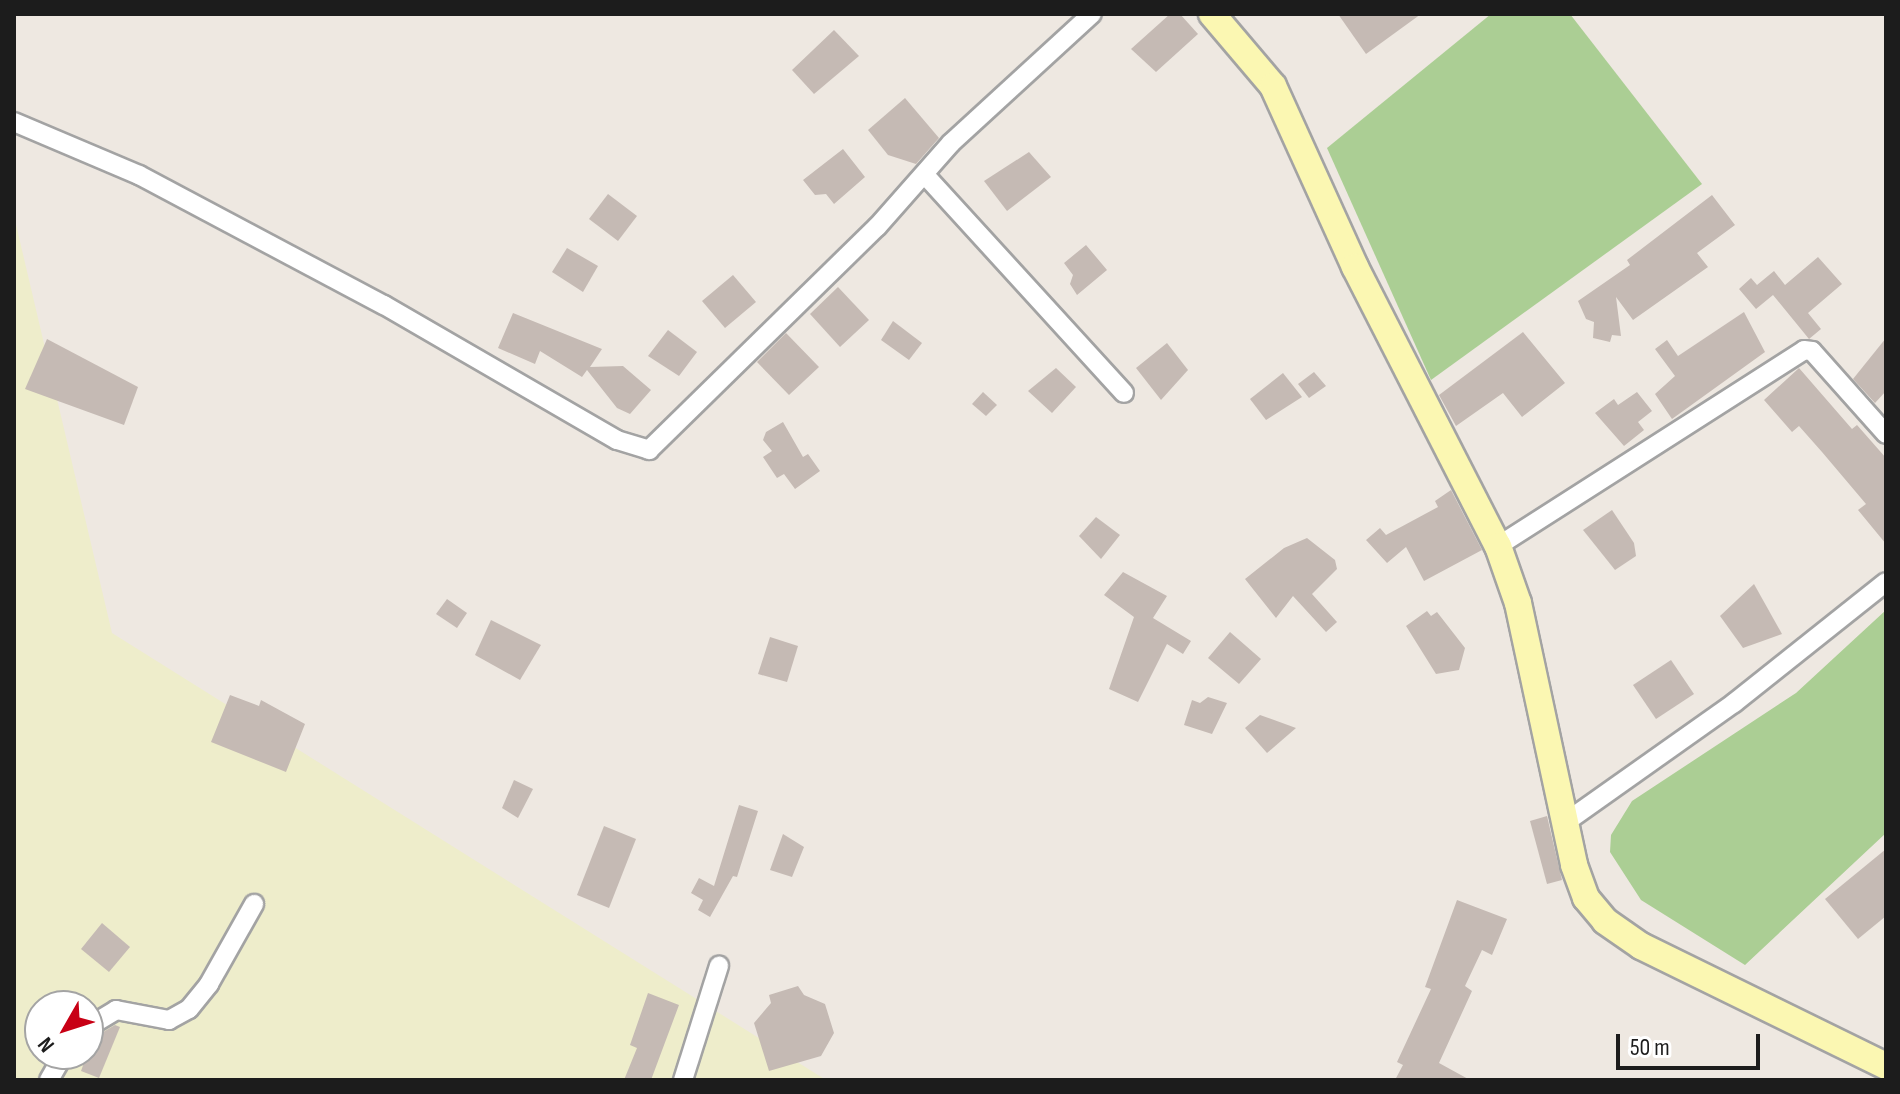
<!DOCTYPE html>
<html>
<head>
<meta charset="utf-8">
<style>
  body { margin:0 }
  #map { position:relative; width:1900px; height:1094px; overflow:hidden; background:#eee8e1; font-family:"Sofia Sans Condensed",sans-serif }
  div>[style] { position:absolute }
  .farmland>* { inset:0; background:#eeedcb }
  .forest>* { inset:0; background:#abce94 }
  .building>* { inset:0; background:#c5bab4 }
  .roads { filter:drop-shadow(2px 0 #a3a3a3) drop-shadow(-2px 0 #a3a3a3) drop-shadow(0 2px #a3a3a3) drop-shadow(0 -2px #a3a3a3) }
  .street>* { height:18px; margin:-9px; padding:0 9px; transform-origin:9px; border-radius:9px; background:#fff }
  .secondary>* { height:26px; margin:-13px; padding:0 13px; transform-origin:13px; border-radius:13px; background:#fbf7b2 }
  span { translate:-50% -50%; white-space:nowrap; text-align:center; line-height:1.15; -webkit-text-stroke:6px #fff; paint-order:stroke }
  .frame { position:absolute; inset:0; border:16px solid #1c1c1c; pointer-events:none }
  .north { position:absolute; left:24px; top:990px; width:80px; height:80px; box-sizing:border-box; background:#fff; border:2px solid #a4a4a4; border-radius:50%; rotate:231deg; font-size:22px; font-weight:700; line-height:32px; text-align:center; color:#1c1c1c }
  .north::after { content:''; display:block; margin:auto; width:28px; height:36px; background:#c80015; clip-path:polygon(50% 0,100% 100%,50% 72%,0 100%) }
  .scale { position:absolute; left:1616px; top:1034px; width:144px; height:36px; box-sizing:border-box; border:4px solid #1c1c1c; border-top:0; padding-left:10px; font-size:24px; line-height:28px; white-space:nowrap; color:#1c1c1c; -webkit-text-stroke:6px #fff; paint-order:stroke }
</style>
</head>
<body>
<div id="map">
  <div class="farmland">
    <div style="clip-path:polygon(evenodd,14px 216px,112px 633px,826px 1080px,14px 1080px,14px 216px,40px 1006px,88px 1006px,88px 1054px,40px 1054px,40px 1006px)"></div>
  </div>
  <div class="forest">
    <div style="clip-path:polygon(1491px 14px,1570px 14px,1702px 184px,1431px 380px,1327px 148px)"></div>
    <div style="clip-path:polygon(1886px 610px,1886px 833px,1745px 965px,1641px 900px,1610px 852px,1611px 835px,1632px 801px,1796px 693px)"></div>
  </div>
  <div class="building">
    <div style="clip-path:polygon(1170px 14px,1180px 14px,1198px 34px,1156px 72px,1131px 49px)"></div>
    <div style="clip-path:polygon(1338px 14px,1421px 14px,1366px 54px)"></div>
    <div style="clip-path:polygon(834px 30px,859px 56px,814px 94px,792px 70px)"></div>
    <div style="clip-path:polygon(905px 98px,939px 138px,916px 164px,888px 155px,868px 130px)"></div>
    <div style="clip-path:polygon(843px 149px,865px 177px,834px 204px,826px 194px,815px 195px,803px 180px)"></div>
    <div style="clip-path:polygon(1029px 152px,1051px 177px,1007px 211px,984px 181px)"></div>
    <div style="clip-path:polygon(608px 194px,637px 216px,618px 241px,589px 219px)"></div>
    <div style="clip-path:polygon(1712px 195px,1735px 225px,1697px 253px,1708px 267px,1633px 320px,1616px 297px,1621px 336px,1612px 335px,1610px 342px,1593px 338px,1594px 322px,1586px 319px,1578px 301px,1630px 265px,1627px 260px)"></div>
    <div style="clip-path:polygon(1086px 245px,1107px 270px,1077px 295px,1070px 284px,1073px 275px,1064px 263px)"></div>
    <div style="clip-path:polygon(567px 248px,598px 266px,583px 292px,552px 272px)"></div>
    <div style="clip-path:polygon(1818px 257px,1842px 284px,1808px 313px,1821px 329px,1809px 339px,1773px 295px,1756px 309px,1739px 289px,1751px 278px,1757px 285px,1774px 271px,1785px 285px)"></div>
    <div style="clip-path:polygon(733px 275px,756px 302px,725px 328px,702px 301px)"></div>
    <div style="clip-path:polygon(838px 287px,869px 320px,840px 347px,810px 314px)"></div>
    <div style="clip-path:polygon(1744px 312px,1765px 352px,1672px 419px,1655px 394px,1675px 376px,1655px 349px,1667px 340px,1678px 356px)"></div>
    <div style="clip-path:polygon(513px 313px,602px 349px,590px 367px,623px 366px,651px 390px,630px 414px,617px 408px,587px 370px,582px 377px,540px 351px,535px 364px,498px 348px)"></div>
    <div style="clip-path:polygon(893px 321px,922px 343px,909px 360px,881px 340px)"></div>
    <div style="clip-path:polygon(668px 330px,697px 352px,679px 376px,648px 356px)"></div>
    <div style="clip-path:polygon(1523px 332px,1565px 383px,1522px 417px,1503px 393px,1456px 426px,1439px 395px)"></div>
    <div style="clip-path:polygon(786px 333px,819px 367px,789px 395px,757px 362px)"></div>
    <div style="clip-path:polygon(1886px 338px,1886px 391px,1875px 403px,1853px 379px)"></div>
    <div style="clip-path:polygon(47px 339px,138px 387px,124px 425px,25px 389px)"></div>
    <div style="clip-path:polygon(1167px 343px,1188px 370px,1161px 400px,1136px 368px)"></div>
    <div style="clip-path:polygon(1056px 368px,1076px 387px,1052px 413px,1028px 391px)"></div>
    <div style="clip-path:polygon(1799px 368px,1852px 429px,1857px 425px,1886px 458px,1886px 544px,1858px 510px,1866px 504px,1822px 452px,1799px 426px,1792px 432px,1764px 400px)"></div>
    <div style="clip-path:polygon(1314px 372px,1326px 386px,1309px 398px,1298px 384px)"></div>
    <div style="clip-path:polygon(1283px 373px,1302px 397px,1266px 420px,1250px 399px)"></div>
    <div style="clip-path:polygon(983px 392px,997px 405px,986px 416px,972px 404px)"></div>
    <div style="clip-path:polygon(1637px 392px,1652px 411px,1638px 422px,1644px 430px,1624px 446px,1595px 413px,1614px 399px,1618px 405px)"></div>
    <div style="clip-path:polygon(783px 422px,803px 457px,808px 454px,820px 471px,795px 489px,784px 474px,777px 478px,763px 457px,772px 451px,763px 440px,766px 432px)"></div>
    <div style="clip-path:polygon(1451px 490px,1482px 550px,1424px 581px,1406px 547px,1387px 563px,1366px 540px,1380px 528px,1386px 535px,1438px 507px,1435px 501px)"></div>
    <div style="clip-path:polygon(1612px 510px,1634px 543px,1636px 556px,1615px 570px,1583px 530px)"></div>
    <div style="clip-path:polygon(1096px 517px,1120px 535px,1101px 559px,1079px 536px)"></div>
    <div style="clip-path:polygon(1307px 538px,1335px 560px,1337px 569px,1312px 594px,1337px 622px,1326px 632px,1293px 596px,1276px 618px,1245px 579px,1284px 548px)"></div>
    <div style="clip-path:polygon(1123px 572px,1167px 596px,1153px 618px,1191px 641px,1183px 654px,1167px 644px,1138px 702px,1109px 689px,1134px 617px,1104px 595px)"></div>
    <div style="clip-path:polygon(1754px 584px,1782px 634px,1743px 648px,1720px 616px)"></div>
    <div style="clip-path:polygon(447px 599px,467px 613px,457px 628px,436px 614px)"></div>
    <div style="clip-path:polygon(1427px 611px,1431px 616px,1437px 612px,1465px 648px,1459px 670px,1436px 674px,1406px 626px)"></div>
    <div style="clip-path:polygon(491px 620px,541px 645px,520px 680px,475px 655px)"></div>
    <div style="clip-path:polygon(1230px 632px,1261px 659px,1239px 684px,1208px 658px)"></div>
    <div style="clip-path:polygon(770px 637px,798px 646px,787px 682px,758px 674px)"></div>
    <div style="clip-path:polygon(1671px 660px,1694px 694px,1656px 719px,1633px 685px)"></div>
    <div style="clip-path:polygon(230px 695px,259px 706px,261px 700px,305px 724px,286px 772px,211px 742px)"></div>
    <div style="clip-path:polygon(1208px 697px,1227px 703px,1212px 734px,1184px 725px,1192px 700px,1200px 703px)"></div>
    <div style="clip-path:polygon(1260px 715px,1296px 728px,1267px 753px,1245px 728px)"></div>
    <div style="clip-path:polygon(514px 780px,533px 789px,518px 818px,502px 808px)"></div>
    <div style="clip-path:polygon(739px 805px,758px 811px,737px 877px,733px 876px,710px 917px,698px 910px,703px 900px,691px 893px,699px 878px,714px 886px)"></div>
    <div style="clip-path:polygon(1547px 816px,1562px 880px,1547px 884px,1530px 821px)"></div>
    <div style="clip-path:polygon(604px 826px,636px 839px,609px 908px,577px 895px)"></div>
    <div style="clip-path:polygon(783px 834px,804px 847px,792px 877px,770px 870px)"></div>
    <div style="clip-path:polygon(1886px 849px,1886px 916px,1858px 939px,1825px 899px)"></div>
    <div style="clip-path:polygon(1457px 900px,1507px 919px,1492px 955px,1482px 950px,1465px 986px,1472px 991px,1439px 1063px,1470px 1080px,1395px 1080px,1403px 1065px,1397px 1062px,1431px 989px,1425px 987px)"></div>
    <div style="clip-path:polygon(102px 923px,130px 947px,109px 972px,81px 949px)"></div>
    <div style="clip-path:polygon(798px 986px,804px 995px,825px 1004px,834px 1033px,821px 1056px,769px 1071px,754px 1023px,771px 1003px,769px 995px)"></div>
    <div style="clip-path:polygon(648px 993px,679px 1005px,651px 1080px,624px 1080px,637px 1048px,630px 1045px)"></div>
    <div style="clip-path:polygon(115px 1025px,120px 1027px,99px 1078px,81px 1071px,93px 1038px)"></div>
  </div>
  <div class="roads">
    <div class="street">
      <div style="left:14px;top:122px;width:136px;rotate:23deg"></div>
      <div style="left:139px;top:175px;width:277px;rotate:28deg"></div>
      <div style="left:384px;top:305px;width:269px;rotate:30.1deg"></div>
      <div style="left:617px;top:440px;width:34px;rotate:17deg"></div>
      <div style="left:649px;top:450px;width:319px;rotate:-44.4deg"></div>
      <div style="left:877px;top:227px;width:112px;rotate:-48.6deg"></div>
      <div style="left:951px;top:143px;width:191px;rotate:-42.5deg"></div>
      <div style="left:925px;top:175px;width:295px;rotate:47.6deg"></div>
      <div style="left:1498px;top:546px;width:363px;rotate:-32.6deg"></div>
      <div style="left:1804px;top:350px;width:8px;rotate:7deg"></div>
      <div style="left:1812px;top:351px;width:111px;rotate:48.3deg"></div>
      <div style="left:1566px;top:822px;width:206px;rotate:-35.3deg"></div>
      <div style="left:1734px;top:703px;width:194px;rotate:-38.5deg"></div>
      <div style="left:88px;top:1027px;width:33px;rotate:-31deg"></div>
      <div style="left:116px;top:1010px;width:54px;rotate:10.7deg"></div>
      <div style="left:169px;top:1020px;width:23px;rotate:-29deg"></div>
      <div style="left:189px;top:1009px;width:32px;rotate:-51deg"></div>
      <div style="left:209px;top:984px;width:92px;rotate:-60.6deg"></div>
      <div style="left:49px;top:1080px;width:30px;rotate:-60deg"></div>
      <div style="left:683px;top:1080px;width:120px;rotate:-72.5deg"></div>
    </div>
    <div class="secondary">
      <div style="left:1212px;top:14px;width:94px;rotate:49.7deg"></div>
      <div style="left:1273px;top:86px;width:199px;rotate:65.6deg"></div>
      <div style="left:1355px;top:267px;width:314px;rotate:62.9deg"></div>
      <div style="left:1498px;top:546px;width:60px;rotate:70.7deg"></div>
      <div style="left:1518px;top:603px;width:268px;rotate:77.9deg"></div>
      <div style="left:1574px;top:865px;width:35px;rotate:70deg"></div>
      <div style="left:1586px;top:898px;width:30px;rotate:50deg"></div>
      <div style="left:1605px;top:921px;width:44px;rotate:34.8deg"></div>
      <div style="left:1641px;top:946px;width:273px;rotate:26.1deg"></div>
    </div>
  </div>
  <div class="frame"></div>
  <div class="north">N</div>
  <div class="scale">50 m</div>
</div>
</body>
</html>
